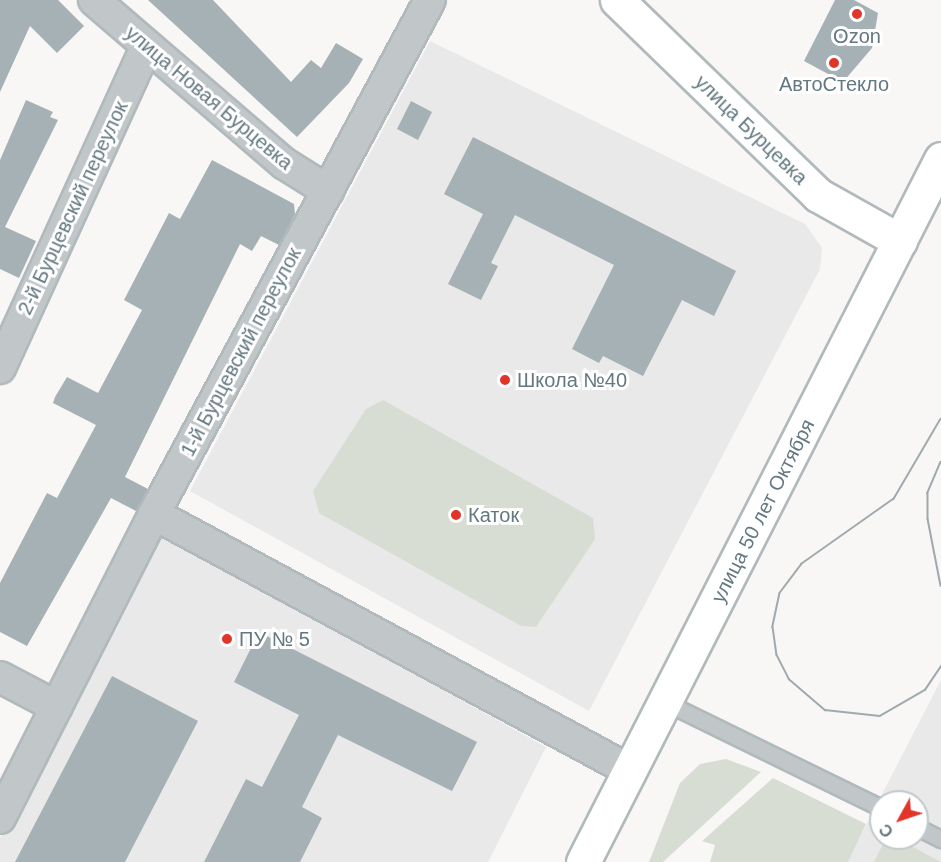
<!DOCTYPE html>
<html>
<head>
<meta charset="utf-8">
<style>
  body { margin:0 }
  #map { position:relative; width:941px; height:862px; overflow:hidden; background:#f8f7f5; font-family:Arial,sans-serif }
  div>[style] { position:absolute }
  .built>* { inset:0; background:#e8e9e8 }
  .green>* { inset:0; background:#d8ddd4 }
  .building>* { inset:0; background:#a5b1b4 }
  .roads { filter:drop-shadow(2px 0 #b1b9bc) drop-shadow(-2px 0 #b1b9bc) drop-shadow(0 2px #b1b9bc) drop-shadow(0 -2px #b1b9bc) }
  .lane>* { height:15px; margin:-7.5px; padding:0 7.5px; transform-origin:7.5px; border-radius:7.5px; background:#c1c6c9 }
  .street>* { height:30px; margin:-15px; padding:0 15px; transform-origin:15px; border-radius:15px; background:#c1c6c9 }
  .secondary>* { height:33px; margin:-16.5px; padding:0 16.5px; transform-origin:16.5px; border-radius:16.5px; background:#fff }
  .primary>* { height:33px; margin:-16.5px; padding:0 16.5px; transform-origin:16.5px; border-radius:16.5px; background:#fff }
  .tram>* { height:1.5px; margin:-0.75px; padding:0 0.75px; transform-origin:0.75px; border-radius:0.75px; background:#a0a9ad }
  .dots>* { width:16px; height:16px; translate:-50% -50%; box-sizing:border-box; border:3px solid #fff; border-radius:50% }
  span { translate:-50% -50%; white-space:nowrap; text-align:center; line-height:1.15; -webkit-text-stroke:6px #fff; paint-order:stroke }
  .poi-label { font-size:20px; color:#637880 }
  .left { translate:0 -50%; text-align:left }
  .street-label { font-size:20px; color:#637880 }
  .north { position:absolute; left:869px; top:790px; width:60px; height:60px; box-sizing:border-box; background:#fff; border:2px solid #c1c9cc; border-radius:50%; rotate:230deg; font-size:16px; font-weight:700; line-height:24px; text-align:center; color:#637880 }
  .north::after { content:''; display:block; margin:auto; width:21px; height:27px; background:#e2352a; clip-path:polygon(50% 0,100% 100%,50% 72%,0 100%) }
</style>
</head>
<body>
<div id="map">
  <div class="built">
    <div style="clip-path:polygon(430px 41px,805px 224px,822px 248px,820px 269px,589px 711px,190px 491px)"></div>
    <div style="clip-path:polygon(158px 532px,546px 747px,488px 862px,0 862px,0 838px)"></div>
    <div style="clip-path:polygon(evenodd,941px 680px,941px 862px,847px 862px,941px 680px,881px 802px,917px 802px,917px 838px,881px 838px,881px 802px)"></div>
  </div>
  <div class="green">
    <div style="clip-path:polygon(383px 400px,593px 518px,595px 539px,536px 627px,521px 626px,319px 513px,313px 491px,366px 409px)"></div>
    <div style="clip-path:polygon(726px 759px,761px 772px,663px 862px,649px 862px,680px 783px,700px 764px)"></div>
    <div style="clip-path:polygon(773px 778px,866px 824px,848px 862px,710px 862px,715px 845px,702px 841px)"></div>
    <div style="clip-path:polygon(886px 838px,896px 838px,941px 862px,874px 862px)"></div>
  </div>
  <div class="building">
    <div style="clip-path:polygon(0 0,58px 0,84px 26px,57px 53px,30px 26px,0 92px)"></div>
    <div style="clip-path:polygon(148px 0,213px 0,291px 82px,311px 60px,321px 68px,336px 43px,363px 59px,349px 83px,297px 137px)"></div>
    <div style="clip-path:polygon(835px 0,854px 0,878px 13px,872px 48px,843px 82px,804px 61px)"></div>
    <div style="clip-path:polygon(26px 100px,53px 112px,50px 117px,58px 120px,5px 227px,36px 241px,19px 278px,0 269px,0 160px)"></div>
    <div style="clip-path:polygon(411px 101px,432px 112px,418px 140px,397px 129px)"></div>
    <div style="clip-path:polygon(473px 137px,736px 271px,714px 316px,682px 300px,643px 376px,603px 356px,599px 363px,572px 349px,614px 265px,515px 215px,491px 263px,498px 266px,481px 300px,448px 284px,483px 214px,444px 194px)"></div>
    <div style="clip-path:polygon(212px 160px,294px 204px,295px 214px,279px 245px,261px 236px,252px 251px,240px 244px,125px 477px,148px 489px,136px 511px,111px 498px,27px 646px,0 632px,0 583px,47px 493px,57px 498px,96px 425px,53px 403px,55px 397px,67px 377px,98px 393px,142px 310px,124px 300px,169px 213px,180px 219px)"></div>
    <div style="clip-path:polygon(259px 632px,477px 742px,452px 791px,338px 735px,302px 807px,322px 818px,300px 862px,204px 862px,246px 779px,262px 787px,299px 715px,234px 682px)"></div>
    <div style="clip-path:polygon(112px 676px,198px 721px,125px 862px,15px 862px)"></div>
  </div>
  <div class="roads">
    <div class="lane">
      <div style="left:667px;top:703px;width:238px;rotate:26.1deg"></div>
      <div style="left:917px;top:827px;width:27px;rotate:27deg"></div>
    </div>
    <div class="street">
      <div style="left:94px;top:0;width:252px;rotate:40.7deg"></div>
      <div style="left:285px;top:164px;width:51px;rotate:32.1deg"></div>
      <div style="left:0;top:368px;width:352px;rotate:-65.5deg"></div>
      <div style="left:154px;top:514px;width:542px;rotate:28.32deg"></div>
      <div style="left:0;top:677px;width:64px;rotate:27.8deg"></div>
      <div style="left:0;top:818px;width:341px;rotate:-63.1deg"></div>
      <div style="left:154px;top:514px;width:583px;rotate:-61.77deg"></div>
    </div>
    <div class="secondary">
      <div style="left:617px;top:0;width:280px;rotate:44.1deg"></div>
      <div style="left:818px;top:195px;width:94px;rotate:29.3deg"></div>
    </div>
    <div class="primary">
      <div style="left:583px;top:862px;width:789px;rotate:-63.01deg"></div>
    </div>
  </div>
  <div class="tram">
    <div style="left:941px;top:419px;width:93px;rotate:120.4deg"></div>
    <div style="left:894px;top:499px;width:113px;rotate:144.8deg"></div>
    <div style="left:802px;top:564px;width:36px;rotate:127deg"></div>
    <div style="left:780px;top:593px;width:35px;rotate:102deg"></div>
    <div style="left:773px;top:627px;width:28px;rotate:82deg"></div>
    <div style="left:777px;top:655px;width:27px;rotate:63deg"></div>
    <div style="left:789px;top:679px;width:48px;rotate:40.7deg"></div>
    <div style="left:825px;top:710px;width:55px;rotate:6.2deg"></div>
    <div style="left:880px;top:716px;width:52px;rotate:-30deg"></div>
    <div style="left:925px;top:690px;width:29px;rotate:-56deg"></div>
    <div style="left:941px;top:462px;width:34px;rotate:113deg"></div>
    <div style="left:928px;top:493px;width:26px;rotate:90deg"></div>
    <div style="left:928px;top:519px;width:68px;rotate:79deg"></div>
  </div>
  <div class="dots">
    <div style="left:857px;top:14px;background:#e2352a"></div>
    <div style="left:834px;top:63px;background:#e2352a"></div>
    <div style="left:505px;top:380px;background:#e2352a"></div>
    <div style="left:456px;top:515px;background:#e2352a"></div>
    <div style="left:227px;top:639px;background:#e2352a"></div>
  </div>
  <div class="poi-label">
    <span style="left:857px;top:36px">Ozon</span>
    <span style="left:834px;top:84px">АвтоСтекло</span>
    <span class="left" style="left:517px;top:380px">Школа №40</span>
    <span class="left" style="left:468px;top:515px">Каток</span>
    <span class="left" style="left:239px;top:639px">ПУ № 5</span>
  </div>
  <div class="street-label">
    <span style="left:209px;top:98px;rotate:40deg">улица Новая Бурцевка</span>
    <span style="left:751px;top:130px;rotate:44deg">улица Бурцевка</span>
    <span style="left:73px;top:208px;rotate:-65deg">2-й Бурцевский переулок</span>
    <span style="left:241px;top:352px;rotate:-62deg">1-й Бурцевский переулок</span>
    <span style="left:763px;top:511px;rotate:-63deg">улица 50 лет Октября</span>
  </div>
  <div class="north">С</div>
</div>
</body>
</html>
